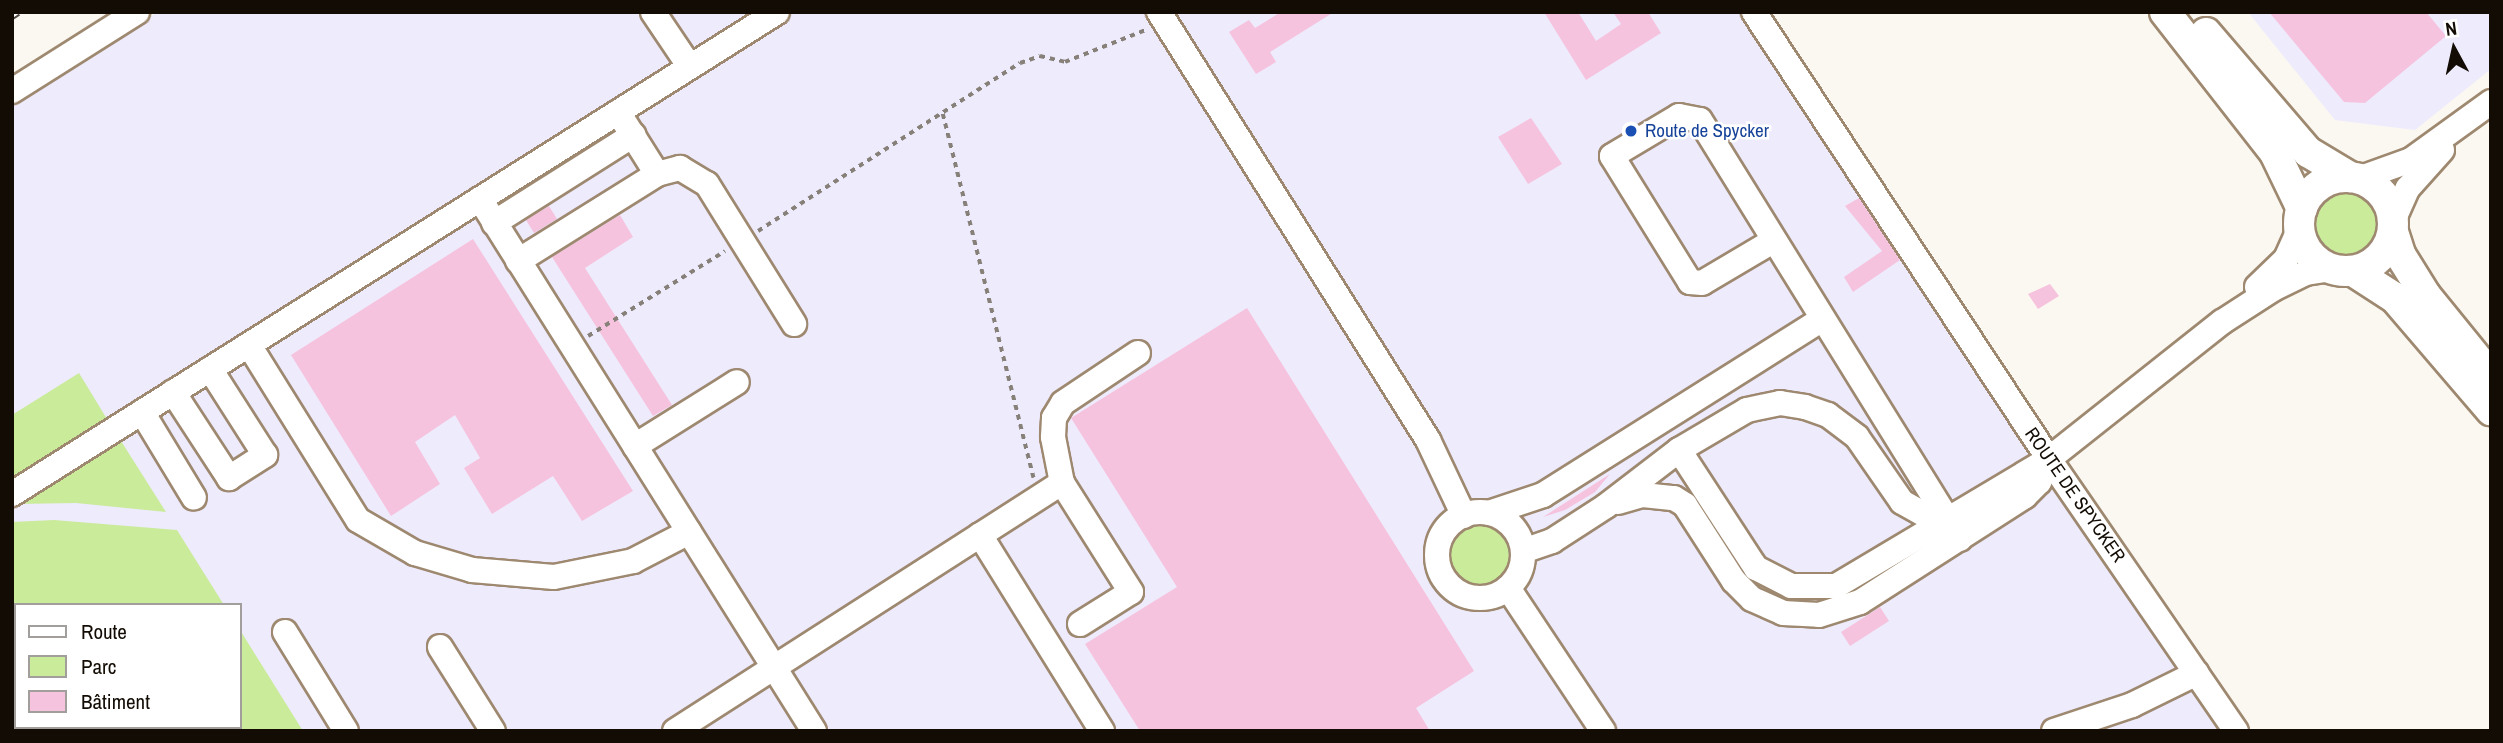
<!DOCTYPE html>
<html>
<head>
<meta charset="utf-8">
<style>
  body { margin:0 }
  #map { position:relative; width:2503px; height:743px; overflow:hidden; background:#fbf7f1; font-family:"Archivo Narrow",sans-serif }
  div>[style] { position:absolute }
  .industrial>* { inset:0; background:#eeebfd }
  .green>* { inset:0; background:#caeb9a }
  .round { border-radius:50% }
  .building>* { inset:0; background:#f6c3de }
  .path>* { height:3.5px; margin-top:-1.75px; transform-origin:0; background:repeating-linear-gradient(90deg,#868079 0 5px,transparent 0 10px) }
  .roads { filter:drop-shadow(2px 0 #9e8970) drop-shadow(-2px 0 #9e8970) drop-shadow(0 2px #9e8970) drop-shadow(0 -2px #9e8970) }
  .minor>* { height:24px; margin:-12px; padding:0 12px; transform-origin:12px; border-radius:12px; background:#fff }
  .minor>.ring { margin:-12px; padding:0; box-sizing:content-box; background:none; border:24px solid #fff; border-radius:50% }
  .major>* { height:30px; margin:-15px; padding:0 15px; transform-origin:15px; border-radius:15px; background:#fff }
  .major>.ring { margin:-15px; padding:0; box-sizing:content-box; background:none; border:30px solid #fff; border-radius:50% }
  .rail>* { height:8px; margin-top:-4px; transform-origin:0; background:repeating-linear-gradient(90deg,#fff 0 16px,#4f4841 0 32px); box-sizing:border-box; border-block:2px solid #4f4841 }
  .dots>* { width:19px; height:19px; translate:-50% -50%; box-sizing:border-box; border:4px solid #fff; border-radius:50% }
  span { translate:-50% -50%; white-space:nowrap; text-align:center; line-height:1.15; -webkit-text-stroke:5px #fff; paint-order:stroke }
  .transit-label { font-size:19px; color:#164399 }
  .left { translate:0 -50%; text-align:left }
  .street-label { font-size:19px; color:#130c04 }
  .frame { position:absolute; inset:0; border:14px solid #130c04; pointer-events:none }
  .legend { position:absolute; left:14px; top:603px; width:228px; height:126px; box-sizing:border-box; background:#fff; border:2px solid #a19e9b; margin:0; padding:9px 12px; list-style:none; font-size:21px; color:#130c04 }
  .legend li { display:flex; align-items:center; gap:14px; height:35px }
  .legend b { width:35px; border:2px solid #a19e9b }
  .north { position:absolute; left:2419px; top:14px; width:70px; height:70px; -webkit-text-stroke:5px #fff; paint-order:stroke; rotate:352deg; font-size:19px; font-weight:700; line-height:28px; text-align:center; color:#130c04 }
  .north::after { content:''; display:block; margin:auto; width:24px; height:32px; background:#130c04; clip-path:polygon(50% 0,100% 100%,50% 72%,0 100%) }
</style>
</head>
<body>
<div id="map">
  <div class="industrial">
    <div style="clip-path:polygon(evenodd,158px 12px,1739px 12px,1839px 156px,2084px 532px,2223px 731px,12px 731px,12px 104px,158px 12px,16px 605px,240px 605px,240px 727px,16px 727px,16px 605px)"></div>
    <div style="clip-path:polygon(2248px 12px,2491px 12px,2491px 69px,2415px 130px,2335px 120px)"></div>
  </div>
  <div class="green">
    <div class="round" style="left:2316px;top:193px;width:62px;height:62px"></div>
    <div style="clip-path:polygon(79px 373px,107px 419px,12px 478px,12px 415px)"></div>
    <div style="clip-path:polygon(121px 441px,166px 512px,76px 503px,17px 504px)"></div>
    <div style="clip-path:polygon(54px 520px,177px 530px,224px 605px,16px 605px,16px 727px,240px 727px,240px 630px,303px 731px,12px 731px,12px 522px)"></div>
    <div class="round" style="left:1449px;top:525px;width:60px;height:60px"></div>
  </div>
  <div class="building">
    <div style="clip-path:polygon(1281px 12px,1334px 12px,1270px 52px,1276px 62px,1256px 74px,1229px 32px,1249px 20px,1255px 28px)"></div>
    <div style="clip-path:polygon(1544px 12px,1578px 12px,1596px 41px,1621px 24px,1613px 12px,1648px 12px,1661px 33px,1586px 80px)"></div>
    <div style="clip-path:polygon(2269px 12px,2426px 12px,2446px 36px,2365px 103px,2344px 102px)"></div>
    <div style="clip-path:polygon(1531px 118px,1562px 164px,1528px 184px,1498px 137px)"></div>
    <div style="clip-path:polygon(1859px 198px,1900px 260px,1853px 292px,1844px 277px,1882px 251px,1845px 206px)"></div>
    <div style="clip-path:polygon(549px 206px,557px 219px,534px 233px,526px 220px)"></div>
    <div style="clip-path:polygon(620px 215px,633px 237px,585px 268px,672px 405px,653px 416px,552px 257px)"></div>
    <div style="clip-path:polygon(473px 239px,633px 491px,582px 521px,553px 476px,492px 514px,464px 468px,480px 458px,455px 415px,415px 442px,440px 484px,391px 516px,291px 355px)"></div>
    <div style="clip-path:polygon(2050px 284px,2059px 296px,2038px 309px,2028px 294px)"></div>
    <div style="clip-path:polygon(1247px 308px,1474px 671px,1416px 708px,1430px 731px,1140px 731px,1085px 644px,1177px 587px,1071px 418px)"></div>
    <div style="clip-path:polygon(1610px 474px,1595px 492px,1565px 510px,1543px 517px)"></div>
    <div style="clip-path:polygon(1880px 607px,1889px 621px,1850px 646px,1841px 632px)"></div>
  </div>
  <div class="path">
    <div style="left:943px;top:114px;width:375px;rotate:76deg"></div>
    <div style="left:758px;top:231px;width:311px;rotate:-32.7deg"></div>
    <div style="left:1020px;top:63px;width:21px;rotate:-19deg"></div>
    <div style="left:1040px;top:56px;width:26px;rotate:13deg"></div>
    <div style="left:1065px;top:62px;width:89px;rotate:-21.7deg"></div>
    <div style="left:588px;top:336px;width:161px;rotate:-31.8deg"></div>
  </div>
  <div class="roads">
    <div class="minor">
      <div style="left:653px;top:12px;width:66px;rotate:56.1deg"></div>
      <div style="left:1159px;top:12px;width:506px;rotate:57.85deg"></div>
      <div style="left:1428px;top:440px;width:84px;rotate:64.7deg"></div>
      <div style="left:1754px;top:12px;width:536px;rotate:56.58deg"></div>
      <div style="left:2049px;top:459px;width:330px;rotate:55.5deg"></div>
      <div style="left:12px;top:91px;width:148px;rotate:-32.3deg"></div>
      <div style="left:657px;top:174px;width:24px;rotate:-15deg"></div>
      <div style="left:680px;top:168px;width:31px;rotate:31deg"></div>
      <div style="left:707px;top:184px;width:165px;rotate:58.1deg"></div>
      <div style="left:2358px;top:179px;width:56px;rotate:-19.7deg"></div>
      <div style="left:2411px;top:160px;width:99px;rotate:-35.9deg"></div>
      <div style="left:480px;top:199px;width:628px;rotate:57.88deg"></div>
      <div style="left:2393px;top:221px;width:36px;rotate:-66deg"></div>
      <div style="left:2408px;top:188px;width:51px;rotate:-48.2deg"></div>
      <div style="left:494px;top:223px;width:165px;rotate:-32.3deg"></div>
      <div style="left:1773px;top:241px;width:82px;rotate:149.4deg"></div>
      <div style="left:1702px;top:283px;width:12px;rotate:-175deg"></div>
      <div style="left:1690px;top:282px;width:148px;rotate:-121.8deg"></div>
      <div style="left:1612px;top:156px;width:78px;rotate:-30.8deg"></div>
      <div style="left:1679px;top:116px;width:21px;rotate:11deg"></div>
      <div style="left:1700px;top:120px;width:493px;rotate:58.2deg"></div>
      <div style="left:518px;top:261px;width:164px;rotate:-32deg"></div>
      <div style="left:657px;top:174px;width:73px;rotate:-122.2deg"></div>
      <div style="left:2257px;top:287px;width:40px;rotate:-44deg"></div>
      <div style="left:2286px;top:259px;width:32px;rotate:-66deg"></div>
      <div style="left:249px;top:345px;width:206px;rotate:58.1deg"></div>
      <div style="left:358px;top:520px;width:66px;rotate:30.1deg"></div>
      <div style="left:415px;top:553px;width:59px;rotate:16.6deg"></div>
      <div style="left:472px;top:570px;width:82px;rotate:4.9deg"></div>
      <div style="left:554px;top:577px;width:81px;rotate:-11.4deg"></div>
      <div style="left:633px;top:561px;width:63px;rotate:-27.4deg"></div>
      <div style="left:173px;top:392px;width:103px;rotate:56.9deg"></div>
      <div style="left:229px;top:478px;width:43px;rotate:-32.6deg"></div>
      <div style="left:265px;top:455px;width:102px;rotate:-122.6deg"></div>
      <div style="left:142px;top:412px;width:100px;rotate:58.8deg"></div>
      <div style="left:635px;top:446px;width:120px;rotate:-32.1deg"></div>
      <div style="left:1679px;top:450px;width:79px;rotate:-30.5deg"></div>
      <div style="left:1747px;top:410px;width:34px;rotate:-12deg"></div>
      <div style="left:1780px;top:403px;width:25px;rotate:9deg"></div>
      <div style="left:1805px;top:407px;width:24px;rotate:19deg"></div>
      <div style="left:1828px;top:415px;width:36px;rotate:37deg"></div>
      <div style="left:1857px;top:437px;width:79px;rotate:55.3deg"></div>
      <div style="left:1902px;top:502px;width:23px;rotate:29deg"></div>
      <div style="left:1922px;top:513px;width:26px;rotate:13deg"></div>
      <div style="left:12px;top:494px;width:904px;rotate:-32.21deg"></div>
      <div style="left:1618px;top:502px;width:26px;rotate:-16deg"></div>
      <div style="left:1643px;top:495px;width:31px;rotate:6deg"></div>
      <div style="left:1674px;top:498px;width:13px;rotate:32deg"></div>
      <div style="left:1685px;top:505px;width:90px;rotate:57.2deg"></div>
      <div style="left:1734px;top:581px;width:25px;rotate:45deg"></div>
      <div style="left:1752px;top:599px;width:34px;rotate:24deg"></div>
      <div style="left:1783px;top:613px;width:36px;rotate:3deg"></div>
      <div style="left:1819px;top:615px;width:43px;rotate:-17.6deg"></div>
      <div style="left:1860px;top:602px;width:196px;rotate:-32.7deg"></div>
      <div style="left:2025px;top:496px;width:20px;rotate:-45deg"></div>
      <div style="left:2039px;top:482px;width:25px;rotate:-67deg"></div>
      <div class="ring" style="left:1437px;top:512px;width:62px;height:62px"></div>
      <div style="left:1489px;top:513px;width:57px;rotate:-18.4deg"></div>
      <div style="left:1543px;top:495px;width:330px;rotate:-32.2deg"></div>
      <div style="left:980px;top:535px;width:231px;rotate:58.1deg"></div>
      <div style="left:1523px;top:551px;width:31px;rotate:-19deg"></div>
      <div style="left:1552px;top:541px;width:64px;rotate:-32.9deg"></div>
      <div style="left:1606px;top:506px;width:92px;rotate:-37.5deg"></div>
      <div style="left:1679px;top:450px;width:141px;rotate:56.9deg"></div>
      <div style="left:1756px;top:568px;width:39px;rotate:27deg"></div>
      <div style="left:1791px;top:586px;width:45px"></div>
      <div style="left:1836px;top:586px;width:248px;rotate:-30.8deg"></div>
      <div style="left:2049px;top:459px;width:221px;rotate:-38.4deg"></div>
      <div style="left:2222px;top:322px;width:61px;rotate:-32.9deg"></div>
      <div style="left:2273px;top:289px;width:37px;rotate:-26deg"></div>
      <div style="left:2306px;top:273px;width:26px;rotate:-9deg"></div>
      <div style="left:1508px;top:588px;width:172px;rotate:56.4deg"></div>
      <div style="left:1080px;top:624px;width:60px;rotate:-32.1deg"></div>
      <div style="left:1131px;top:592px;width:129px;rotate:-122.3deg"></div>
      <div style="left:1062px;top:483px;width:47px;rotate:-101.1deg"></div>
      <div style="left:1053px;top:437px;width:19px;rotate:-87deg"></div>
      <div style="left:1054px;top:418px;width:17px;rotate:-59deg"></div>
      <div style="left:1063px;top:403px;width:90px;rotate:-33.7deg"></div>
      <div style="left:285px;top:632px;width:116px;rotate:58.4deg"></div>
      <div style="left:440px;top:647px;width:99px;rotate:57.8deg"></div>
      <div style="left:675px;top:731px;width:460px;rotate:-32.7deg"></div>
      <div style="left:2054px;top:731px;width:82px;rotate:-18.4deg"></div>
      <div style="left:2132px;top:705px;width:72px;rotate:-26.2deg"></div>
    </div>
    <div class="major">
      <div style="left:2165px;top:12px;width:179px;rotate:52deg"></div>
      <div style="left:2275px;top:153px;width:62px;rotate:64.3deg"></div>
      <div style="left:2206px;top:33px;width:157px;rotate:49.4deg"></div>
      <div style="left:2308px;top:152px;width:49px;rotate:30.8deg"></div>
      <div class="ring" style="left:2299px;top:177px;width:64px;height:64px"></div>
      <div style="left:2393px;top:232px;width:25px;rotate:72deg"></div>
      <div style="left:2401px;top:256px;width:47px;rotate:58deg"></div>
      <div style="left:2426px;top:296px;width:103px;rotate:50.9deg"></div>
      <div style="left:2353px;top:271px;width:50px;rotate:32.7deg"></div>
      <div style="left:2395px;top:298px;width:148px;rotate:49.4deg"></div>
    </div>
  </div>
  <div class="rail">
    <div style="left:12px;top:16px;width:7px;rotate:-34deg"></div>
  </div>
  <div class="dots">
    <div style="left:1631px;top:131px;background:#1a4fb4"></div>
  </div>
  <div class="transit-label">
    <span class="left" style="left:1645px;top:131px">Route de Spycker</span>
  </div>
  <div class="street-label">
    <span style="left:2075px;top:495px;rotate:55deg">ROUTE DE SPYCKER</span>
  </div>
  <div class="frame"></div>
  <ul class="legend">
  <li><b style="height:9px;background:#fff"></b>Route</li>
  <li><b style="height:19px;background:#caeb9a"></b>Parc</li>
  <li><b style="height:19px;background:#f6c3de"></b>Bâtiment</li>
  </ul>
  <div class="north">N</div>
</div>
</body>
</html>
